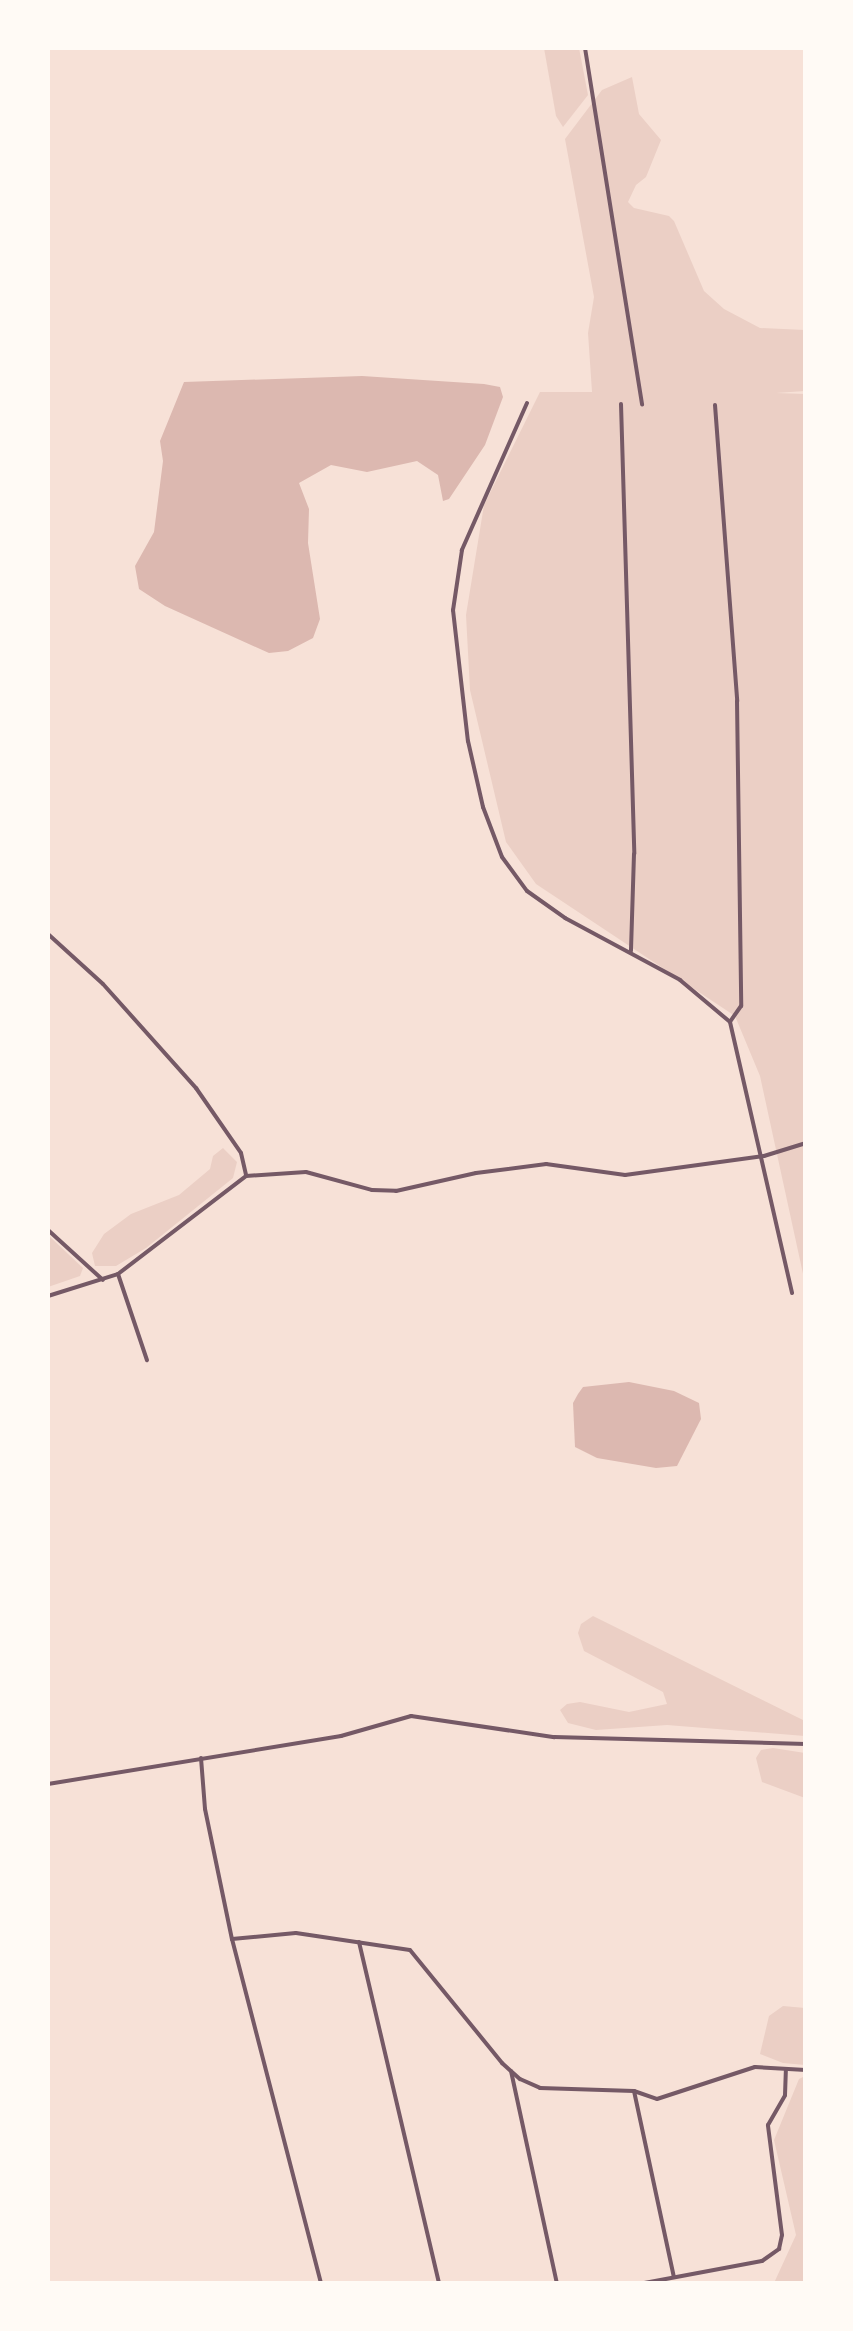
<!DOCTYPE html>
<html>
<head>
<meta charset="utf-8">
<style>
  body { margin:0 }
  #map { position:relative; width:853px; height:2331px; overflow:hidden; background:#f7e1d7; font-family:"Noto Sans",sans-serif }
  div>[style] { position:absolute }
  .green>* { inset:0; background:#ebcfc5 }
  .water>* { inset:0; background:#dcb8b0 }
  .minor>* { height:4px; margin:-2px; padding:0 2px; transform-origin:2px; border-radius:2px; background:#755966 }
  span { translate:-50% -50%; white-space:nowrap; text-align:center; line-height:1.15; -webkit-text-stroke:10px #fffaf5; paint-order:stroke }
  .frame { position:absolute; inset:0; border:50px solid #fffaf5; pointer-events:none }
</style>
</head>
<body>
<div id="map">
  <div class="green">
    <div style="clip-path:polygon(544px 48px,579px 48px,588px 95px,563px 127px,556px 116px)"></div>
    <div style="clip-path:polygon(632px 77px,639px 114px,661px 140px,646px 177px,636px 185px,628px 202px,634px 208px,669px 216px,674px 221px,704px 291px,724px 309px,760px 328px,805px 330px,805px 391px,776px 393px,806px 394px,805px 1283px,760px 1076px,735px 1016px,536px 884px,506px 842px,470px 690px,466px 615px,484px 505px,540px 392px,592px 392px,588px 333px,594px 297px,565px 139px,602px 90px)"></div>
    <div style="clip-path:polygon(223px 1148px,237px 1162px,233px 1178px,146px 1248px,116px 1266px,95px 1266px,92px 1253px,104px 1234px,131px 1214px,179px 1195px,210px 1169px,213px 1156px)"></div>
    <div style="clip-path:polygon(48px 1235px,83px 1268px,80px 1276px,48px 1287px)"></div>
    <div style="clip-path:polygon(593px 1616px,805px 1721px,805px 1736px,667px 1725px,596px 1730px,568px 1723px,560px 1710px,567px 1704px,580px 1702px,629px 1712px,667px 1704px,663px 1692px,584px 1651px,578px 1633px,581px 1624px)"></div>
    <div style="clip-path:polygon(773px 1748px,805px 1753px,805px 1798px,762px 1782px,756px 1758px,761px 1750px)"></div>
    <div style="clip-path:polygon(783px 2006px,805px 2008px,805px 2065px,783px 2063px,760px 2054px,769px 2016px)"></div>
    <div style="clip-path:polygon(805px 2076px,805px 2283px,774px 2283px,796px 2235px,774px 2140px,799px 2079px)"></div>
  </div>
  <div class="water">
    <div style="clip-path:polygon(362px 376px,484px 384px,500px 387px,503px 397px,485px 445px,449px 499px,443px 501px,438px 475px,417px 461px,367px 472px,331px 465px,299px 483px,309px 509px,308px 543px,320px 619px,313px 638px,288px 651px,269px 653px,165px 606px,139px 589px,135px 566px,154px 532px,163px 461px,160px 441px,184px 382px)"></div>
    <div style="clip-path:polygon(629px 1382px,674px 1391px,699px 1403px,701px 1419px,677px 1466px,656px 1468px,597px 1458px,575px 1447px,573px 1403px,578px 1394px,583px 1387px)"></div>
  </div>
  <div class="minor">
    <div style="left:585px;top:48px;width:361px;rotate:80.9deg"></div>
    <div style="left:527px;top:403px;width:161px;rotate:113.9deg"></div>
    <div style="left:462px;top:550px;width:61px;rotate:98.5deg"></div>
    <div style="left:453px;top:610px;width:132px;rotate:83.5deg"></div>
    <div style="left:468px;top:741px;width:68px;rotate:77.2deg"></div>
    <div style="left:483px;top:807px;width:53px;rotate:69.2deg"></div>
    <div style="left:502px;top:857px;width:42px;rotate:53.7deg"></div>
    <div style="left:527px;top:891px;width:47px;rotate:35.4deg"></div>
    <div style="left:565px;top:918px;width:131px;rotate:28.3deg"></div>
    <div style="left:680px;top:980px;width:65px;rotate:40deg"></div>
    <div style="left:730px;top:1022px;width:278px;rotate:77.1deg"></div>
    <div style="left:621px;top:404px;width:450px;rotate:88.3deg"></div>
    <div style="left:634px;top:854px;width:97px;rotate:91.8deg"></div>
    <div style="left:715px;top:405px;width:297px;rotate:85.7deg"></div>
    <div style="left:737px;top:701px;width:305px;rotate:89.2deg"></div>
    <div style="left:741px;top:1006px;width:19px;rotate:125deg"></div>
    <div style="left:48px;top:934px;width:74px;rotate:42.3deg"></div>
    <div style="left:103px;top:984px;width:140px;rotate:48.2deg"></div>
    <div style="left:196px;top:1088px;width:79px;rotate:55.3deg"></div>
    <div style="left:241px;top:1153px;width:22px;rotate:77deg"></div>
    <div style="left:48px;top:1230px;width:74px;rotate:42.3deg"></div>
    <div style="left:118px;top:1274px;width:91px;rotate:71.4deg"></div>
    <div style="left:48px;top:1296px;width:73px;rotate:-17.4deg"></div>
    <div style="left:118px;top:1274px;width:161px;rotate:-37.4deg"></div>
    <div style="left:246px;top:1176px;width:60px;rotate:-3.8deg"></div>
    <div style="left:306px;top:1172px;width:68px;rotate:15.3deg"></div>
    <div style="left:372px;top:1190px;width:24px;rotate:2deg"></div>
    <div style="left:396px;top:1191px;width:82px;rotate:-12.7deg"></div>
    <div style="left:476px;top:1173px;width:71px;rotate:-7.3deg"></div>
    <div style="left:546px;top:1164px;width:80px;rotate:7.9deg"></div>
    <div style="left:625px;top:1175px;width:140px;rotate:-7.8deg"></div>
    <div style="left:764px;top:1156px;width:44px;rotate:-17.2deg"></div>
    <div style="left:201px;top:1758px;width:51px;rotate:85.5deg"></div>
    <div style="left:205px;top:1809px;width:133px;rotate:78.3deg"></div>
    <div style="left:232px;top:1939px;width:356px;rotate:75.5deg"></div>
    <div style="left:48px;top:1784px;width:297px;rotate:-9.3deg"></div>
    <div style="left:341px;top:1736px;width:73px;rotate:-15.9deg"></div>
    <div style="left:411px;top:1716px;width:145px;rotate:8.4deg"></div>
    <div style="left:554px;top:1737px;width:252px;rotate:1.6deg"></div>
    <div style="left:232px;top:1939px;width:64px;rotate:-5.4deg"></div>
    <div style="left:296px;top:1933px;width:115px;rotate:8.5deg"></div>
    <div style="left:410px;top:1950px;width:146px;rotate:50.8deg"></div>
    <div style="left:502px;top:2063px;width:24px;rotate:42deg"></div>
    <div style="left:520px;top:2079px;width:22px;rotate:24deg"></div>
    <div style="left:540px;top:2088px;width:94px;rotate:1.8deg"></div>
    <div style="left:634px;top:2091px;width:24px;rotate:19deg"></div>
    <div style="left:657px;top:2099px;width:103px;rotate:-18.1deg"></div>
    <div style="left:755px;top:2067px;width:51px;rotate:3.4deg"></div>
    <div style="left:359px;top:1942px;width:351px;rotate:76.8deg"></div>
    <div style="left:511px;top:2071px;width:218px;rotate:77.8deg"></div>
    <div style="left:634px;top:2091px;width:190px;rotate:77.9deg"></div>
    <div style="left:639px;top:2284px;width:125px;rotate:-10.6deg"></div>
    <div style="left:762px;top:2261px;width:21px;rotate:-35deg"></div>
    <div style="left:779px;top:2249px;width:14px;rotate:-78deg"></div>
    <div style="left:782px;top:2235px;width:111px;rotate:-97.3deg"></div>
    <div style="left:768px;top:2125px;width:34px;rotate:-60deg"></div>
    <div style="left:785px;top:2095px;width:24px;rotate:-88deg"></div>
  </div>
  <div class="frame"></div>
</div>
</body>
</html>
